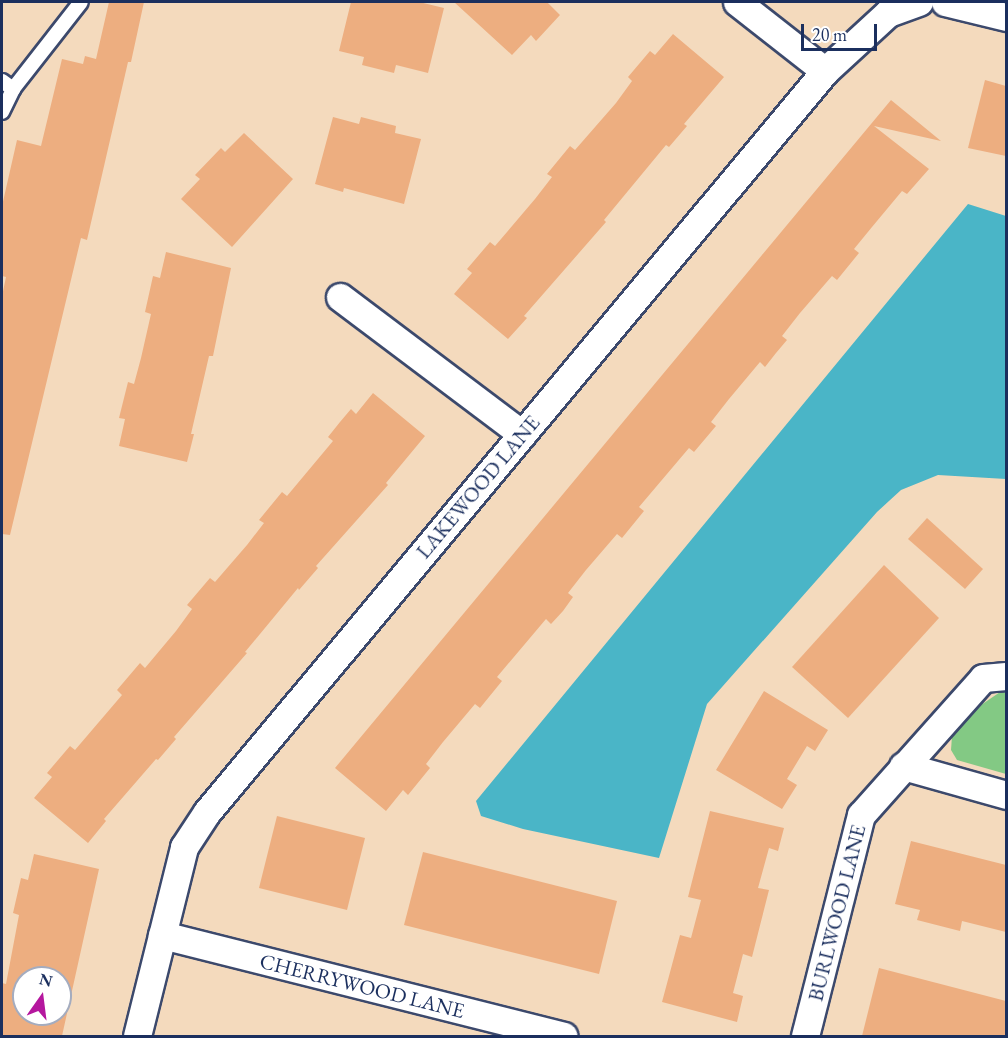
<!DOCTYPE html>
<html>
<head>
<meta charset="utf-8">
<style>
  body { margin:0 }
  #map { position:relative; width:1008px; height:1038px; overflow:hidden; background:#f4dabd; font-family:"EB Garamond",serif }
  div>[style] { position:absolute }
  .green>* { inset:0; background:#83c984 }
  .water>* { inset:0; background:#4ab5c7 }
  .building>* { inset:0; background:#edae80 }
  .roads { filter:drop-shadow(2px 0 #3c496c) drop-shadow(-2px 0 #3c496c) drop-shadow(0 2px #3c496c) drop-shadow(0 -2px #3c496c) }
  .service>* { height:14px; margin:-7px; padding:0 7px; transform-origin:7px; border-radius:7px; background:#fff }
  .minor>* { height:27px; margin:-13.5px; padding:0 13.5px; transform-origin:13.5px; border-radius:13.5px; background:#fff }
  span { translate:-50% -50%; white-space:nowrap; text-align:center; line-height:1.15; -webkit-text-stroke:5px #fff; paint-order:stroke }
  .street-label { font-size:21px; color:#1b2f5e }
  .frame { position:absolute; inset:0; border:3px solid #1b2f5e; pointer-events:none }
  .north { position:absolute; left:12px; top:966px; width:60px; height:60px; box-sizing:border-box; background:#fff; border:2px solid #a4acbf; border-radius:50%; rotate:14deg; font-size:16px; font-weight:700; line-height:24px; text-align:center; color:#1b2f5e }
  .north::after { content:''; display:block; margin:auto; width:21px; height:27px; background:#b5179e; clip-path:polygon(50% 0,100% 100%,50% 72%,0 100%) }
  .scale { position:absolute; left:801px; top:24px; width:76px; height:27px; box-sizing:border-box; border:3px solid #1b2f5e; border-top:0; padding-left:8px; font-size:18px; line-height:21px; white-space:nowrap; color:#1b2f5e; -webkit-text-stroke:4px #fff; paint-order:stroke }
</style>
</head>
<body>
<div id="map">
  <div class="green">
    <div style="clip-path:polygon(1006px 688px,1006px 774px,957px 760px,951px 750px,952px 736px,959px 725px,981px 705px)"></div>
  </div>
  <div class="water">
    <div style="clip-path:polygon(968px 204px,1006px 216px,1006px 479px,938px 475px,901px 490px,877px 512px,707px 704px,659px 858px,523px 829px,481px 816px,476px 801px)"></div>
  </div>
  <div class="building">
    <div style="clip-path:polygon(109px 2px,144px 2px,131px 62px,128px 62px,87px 240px,81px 238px,10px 535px,2px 534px,2px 296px,6px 277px,2px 276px,2px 206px,17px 140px,41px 146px,62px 59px,83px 64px,85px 56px,96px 59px)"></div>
    <div style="clip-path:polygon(351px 2px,419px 2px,444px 8px,428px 73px,396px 65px,394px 73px,362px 65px,364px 57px,339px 51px)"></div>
    <div style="clip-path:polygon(454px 2px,547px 2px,560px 15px,536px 41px,531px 35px,512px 55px)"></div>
    <div style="clip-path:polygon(673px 34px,724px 77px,684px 124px,687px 126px,669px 147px,666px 145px,604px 220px,606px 222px,524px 316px,527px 318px,508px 339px,454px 294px,472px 273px,467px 269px,490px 242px,495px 246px,535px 199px,552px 177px,547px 174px,570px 146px,575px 150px,616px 103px,632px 81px,628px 77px,650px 51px,655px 55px)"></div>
    <div style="clip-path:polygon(985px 80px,1006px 86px,1006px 156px,968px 148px)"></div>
    <div style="clip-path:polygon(891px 100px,941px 141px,874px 126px,929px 169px,907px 194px,902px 191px,872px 227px,854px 249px,859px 253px,837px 280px,832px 276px,800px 313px,782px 336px,787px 340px,776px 353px,765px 367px,760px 362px,729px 399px,711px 422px,716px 426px,694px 452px,689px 448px,639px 507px,644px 511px,622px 538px,617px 534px,586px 570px,568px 593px,573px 597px,563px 611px,551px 624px,546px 619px,497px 677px,502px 681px,480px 708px,475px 704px,443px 742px,426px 764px,430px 768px,408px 795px,403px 790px,386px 811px,335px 768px)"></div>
    <div style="clip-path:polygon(333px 117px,359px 124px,361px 117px,396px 126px,395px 133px,421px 139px,404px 204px,344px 188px,343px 192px,315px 184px)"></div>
    <div style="clip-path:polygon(244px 133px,293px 179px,232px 247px,181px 199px,200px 179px,195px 175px,221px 148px,225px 152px)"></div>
    <div style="clip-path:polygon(166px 252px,231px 268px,213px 356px,209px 356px,191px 434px,194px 434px,187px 462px,119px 446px,125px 419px,119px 418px,128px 382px,134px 384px,141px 358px,151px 314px,145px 312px,153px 276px,160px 278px)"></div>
    <div style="clip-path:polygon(373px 393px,425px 436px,386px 483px,388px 485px,316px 566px,318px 568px,299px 590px,298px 588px,245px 652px,247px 653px,174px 737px,176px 739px,158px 760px,156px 759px,104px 819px,106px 821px,88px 843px,34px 798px,52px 777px,47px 773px,70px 746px,75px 750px,122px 695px,117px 690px,140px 663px,145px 668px,176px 631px,192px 609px,187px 605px,210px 578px,215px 582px,247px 545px,264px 523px,259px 520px,282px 492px,287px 496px,333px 441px,328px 437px,340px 422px,351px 409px,356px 414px)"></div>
    <div style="clip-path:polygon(927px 518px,983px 569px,965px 589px,908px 539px)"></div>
    <div style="clip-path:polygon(884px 565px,939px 618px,848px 718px,792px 667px)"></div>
    <div style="clip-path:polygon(764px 691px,828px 730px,815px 751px,807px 746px,787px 779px,797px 785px,782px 809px,716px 770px)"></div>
    <div style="clip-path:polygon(710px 811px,784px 828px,778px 851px,769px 848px,758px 888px,769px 890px,752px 957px,743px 954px,733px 993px,743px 996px,737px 1022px,662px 1002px,680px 935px,691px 938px,701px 900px,688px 897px)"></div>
    <div style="clip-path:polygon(277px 816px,365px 838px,347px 910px,259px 888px)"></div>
    <div style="clip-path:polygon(911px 841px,1006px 865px,1006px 932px,962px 921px,960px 931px,917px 920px,920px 910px,895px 904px)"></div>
    <div style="clip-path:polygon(423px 852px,617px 901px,599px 974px,404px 925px)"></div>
    <div style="clip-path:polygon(evenodd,34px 854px,99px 869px,62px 1036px,2px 1036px,2px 983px,6px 984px,19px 915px,13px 913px,21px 878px,28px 880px,34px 854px,24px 978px,60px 978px,60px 1014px,24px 1014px,24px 978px)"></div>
    <div style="clip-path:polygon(879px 968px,1006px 1001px,1006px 1036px,862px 1036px)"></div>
  </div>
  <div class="roads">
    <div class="service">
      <div style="left:2px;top:81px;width:14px;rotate:36deg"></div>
      <div style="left:13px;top:89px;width:110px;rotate:-52deg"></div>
      <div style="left:2px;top:112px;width:25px;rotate:-64deg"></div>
    </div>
    <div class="minor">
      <div style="left:737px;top:2px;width:112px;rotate:38.1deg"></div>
      <div style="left:945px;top:2px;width:63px;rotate:13.8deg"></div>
      <div style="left:340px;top:297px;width:228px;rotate:37deg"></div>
      <div style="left:903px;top:766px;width:107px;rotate:15.7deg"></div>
      <div style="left:162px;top:935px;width:414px;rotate:14.1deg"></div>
      <div style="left:137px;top:1036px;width:195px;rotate:-76deg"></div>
      <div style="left:184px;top:847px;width:42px;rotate:-56.7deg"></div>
      <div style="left:207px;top:812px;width:965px;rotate:-50.17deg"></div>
      <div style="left:825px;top:71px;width:86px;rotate:-42.6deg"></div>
      <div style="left:888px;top:13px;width:33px;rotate:-20deg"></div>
      <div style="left:805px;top:1036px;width:228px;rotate:-75.8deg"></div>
      <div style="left:861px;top:815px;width:183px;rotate:-48.3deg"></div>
      <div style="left:983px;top:678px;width:23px;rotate:-5deg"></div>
    </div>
  </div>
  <div class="street-label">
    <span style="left:478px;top:487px;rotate:-50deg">LAKEWOOD LANE</span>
    <span style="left:837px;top:913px;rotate:-76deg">BURLWOOD LANE</span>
    <span style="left:362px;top:986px;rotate:14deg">CHERRYWOOD LANE</span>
  </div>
  <div class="frame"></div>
  <div class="north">N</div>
  <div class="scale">20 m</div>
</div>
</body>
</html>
